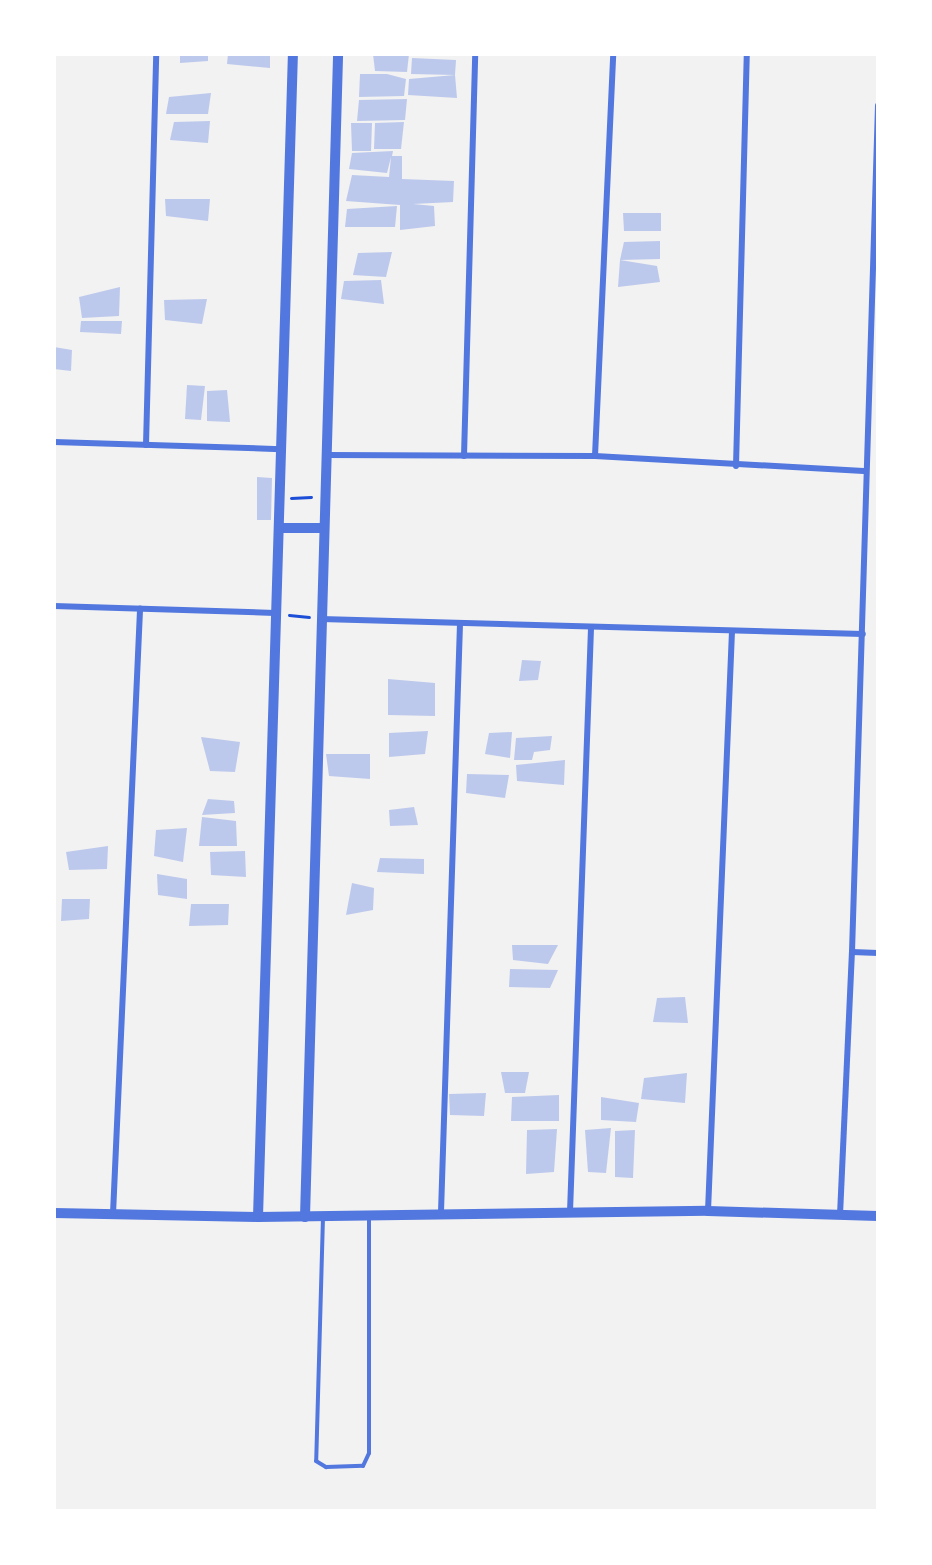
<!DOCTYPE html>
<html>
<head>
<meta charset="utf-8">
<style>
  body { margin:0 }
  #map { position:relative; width:932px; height:1565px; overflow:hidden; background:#f2f2f2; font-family:"Space Grotesk",sans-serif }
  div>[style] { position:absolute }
  .building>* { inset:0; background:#bdc9ec }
  .path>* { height:3px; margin:-1.5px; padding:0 1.5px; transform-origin:1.5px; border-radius:1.5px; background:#1d4ed8 }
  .service>* { height:4px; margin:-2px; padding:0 2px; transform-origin:2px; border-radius:2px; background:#5277de }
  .minor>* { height:6px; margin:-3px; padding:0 3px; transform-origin:3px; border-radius:3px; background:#5277de }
  .tertiary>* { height:10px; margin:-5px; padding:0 5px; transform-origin:5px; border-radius:5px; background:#5277de }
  span { translate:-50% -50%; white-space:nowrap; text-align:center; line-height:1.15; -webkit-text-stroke:4.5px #fff; paint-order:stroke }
  .frame { position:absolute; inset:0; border:56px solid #fff; pointer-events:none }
</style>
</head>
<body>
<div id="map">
  <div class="building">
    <div style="clip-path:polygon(180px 54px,208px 54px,208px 61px,180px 63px)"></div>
    <div style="clip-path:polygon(228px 54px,270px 54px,270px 68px,227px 64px)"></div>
    <div style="clip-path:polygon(373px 54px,409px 54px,407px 72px,375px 71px)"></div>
    <div style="clip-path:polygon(412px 58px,456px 60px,455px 75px,411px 74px)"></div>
    <div style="clip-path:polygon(360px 74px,387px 74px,406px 79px,404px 96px,359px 97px)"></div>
    <div style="clip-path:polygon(455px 75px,457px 98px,408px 95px,409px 79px)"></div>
    <div style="clip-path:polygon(211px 93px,208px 114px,166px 114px,169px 97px)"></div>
    <div style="clip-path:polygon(407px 99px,405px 120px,357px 121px,359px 100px)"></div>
    <div style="clip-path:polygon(210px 121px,208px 143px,170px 140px,174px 122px)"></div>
    <div style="clip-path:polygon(404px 122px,401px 149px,374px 149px,375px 123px)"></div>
    <div style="clip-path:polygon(351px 123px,372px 123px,371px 151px,352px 151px)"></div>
    <div style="clip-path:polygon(393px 151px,392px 156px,402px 156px,402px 179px,454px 181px,453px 202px,413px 204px,434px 206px,435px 226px,400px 230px,400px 205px,346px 201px,352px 175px,389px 177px,391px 157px,387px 173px,349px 169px,352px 153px)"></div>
    <div style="clip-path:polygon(165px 199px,210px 199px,208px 221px,166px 216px)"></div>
    <div style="clip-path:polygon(397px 206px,395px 227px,345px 227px,347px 209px)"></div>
    <div style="clip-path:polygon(623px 213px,661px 213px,661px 231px,624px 231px)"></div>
    <div style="clip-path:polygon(660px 241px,660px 259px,620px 260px,624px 242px)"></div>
    <div style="clip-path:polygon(392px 252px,386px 277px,353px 275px,358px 253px)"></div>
    <div style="clip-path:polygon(620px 260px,657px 266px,660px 282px,618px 287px)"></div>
    <div style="clip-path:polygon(381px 280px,384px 304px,341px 299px,344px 281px)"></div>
    <div style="clip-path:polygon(120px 287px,119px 316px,82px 318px,79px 297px)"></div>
    <div style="clip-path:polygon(207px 299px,202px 324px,165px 320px,164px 300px)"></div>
    <div style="clip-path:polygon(81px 321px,122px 321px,121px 334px,80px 332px)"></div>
    <div style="clip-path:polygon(54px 347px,72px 350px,71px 371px,54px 369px)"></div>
    <div style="clip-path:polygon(187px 385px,205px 386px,201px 420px,185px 419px)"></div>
    <div style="clip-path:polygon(227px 390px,230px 422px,207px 421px,207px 391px)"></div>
    <div style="clip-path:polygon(257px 477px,272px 478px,271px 520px,257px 520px)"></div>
    <div style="clip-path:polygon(522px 660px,541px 661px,538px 680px,519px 681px)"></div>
    <div style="clip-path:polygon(388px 679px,435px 683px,435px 716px,388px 715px)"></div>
    <div style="clip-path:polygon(428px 731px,425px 754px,389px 757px,389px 733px)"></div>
    <div style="clip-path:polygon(512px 732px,510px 758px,485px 754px,489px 733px)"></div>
    <div style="clip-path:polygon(552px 736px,550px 750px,534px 752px,532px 760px,514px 760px,516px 738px)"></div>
    <div style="clip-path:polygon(201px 737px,240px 742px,235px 772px,210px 771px)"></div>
    <div style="clip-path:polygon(326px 754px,370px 754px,370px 779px,329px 776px)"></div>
    <div style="clip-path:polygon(565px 760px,564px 785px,517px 781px,516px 765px)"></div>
    <div style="clip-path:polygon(467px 774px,509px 775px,505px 798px,466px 793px)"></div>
    <div style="clip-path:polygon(208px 799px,234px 801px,235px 813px,202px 815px)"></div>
    <div style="clip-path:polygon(414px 807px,418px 825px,390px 826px,389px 810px)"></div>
    <div style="clip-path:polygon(202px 817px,236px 821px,237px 846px,199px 846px)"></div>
    <div style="clip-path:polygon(187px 828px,183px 862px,154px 856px,156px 830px)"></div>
    <div style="clip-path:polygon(108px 846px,107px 869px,69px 870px,66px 852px)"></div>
    <div style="clip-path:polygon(245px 851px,246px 877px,211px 875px,210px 852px)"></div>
    <div style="clip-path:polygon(380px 858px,424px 859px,424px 874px,377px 872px)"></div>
    <div style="clip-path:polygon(157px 874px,187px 879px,187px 899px,158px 895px)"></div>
    <div style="clip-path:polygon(352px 883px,374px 888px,373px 910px,346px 915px)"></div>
    <div style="clip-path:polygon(62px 899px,90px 899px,89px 919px,61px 921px)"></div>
    <div style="clip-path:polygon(191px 904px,229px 904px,228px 925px,189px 926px)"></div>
    <div style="clip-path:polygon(512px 945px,558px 945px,548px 964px,513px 960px)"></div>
    <div style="clip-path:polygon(510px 969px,558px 970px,550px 988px,509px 987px)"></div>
    <div style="clip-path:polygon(685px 997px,688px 1023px,653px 1022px,657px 998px)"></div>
    <div style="clip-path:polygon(501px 1072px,529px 1072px,525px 1093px,505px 1093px)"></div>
    <div style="clip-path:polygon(687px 1073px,685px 1103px,641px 1099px,644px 1078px)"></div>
    <div style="clip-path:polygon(486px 1093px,484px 1116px,450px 1115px,449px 1094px)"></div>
    <div style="clip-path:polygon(559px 1095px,559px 1121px,511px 1121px,512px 1097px)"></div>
    <div style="clip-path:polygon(601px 1097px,639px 1103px,636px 1122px,601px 1120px)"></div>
    <div style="clip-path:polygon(611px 1128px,606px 1173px,588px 1172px,585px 1130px)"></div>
    <div style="clip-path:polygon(557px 1129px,554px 1172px,526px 1174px,527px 1130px)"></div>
    <div style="clip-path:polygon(635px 1130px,633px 1178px,615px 1177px,615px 1131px)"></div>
  </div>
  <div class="path">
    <div style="left:291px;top:498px;width:20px;rotate:-3deg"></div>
    <div style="left:289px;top:615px;width:20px;rotate:6deg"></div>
  </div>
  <div class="service">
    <div style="left:323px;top:1217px;width:244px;rotate:91.6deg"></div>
    <div style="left:316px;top:1461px;width:12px;rotate:31deg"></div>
    <div style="left:326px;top:1467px;width:37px;rotate:-2deg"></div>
    <div style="left:363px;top:1466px;width:14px;rotate:-65deg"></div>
    <div style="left:369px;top:1453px;width:237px;rotate:-90deg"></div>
  </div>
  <div class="minor">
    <div style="left:54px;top:442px;width:227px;rotate:1.8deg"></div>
    <div style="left:146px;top:445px;width:391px;rotate:-88.5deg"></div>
    <div style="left:326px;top:455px;width:269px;rotate:0.2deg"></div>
    <div style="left:595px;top:456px;width:269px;rotate:3.2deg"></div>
    <div style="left:464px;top:456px;width:402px;rotate:-88.4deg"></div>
    <div style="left:595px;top:456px;width:402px;rotate:-87.4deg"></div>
    <div style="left:736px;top:466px;width:412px;rotate:-88.5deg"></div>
    <div style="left:54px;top:606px;width:221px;rotate:1.8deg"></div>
    <div style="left:321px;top:619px;width:542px;rotate:1.59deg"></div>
    <div style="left:852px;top:952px;width:26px;rotate:2deg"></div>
    <div style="left:708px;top:1211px;width:580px;rotate:-87.63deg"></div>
    <div style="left:441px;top:1212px;width:588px;rotate:-88.15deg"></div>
    <div style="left:570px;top:1212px;width:584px;rotate:-87.94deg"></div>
    <div style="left:113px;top:1214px;width:606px;rotate:-87.44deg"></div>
    <div style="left:840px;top:1215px;width:263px;rotate:-87.4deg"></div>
    <div style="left:852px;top:952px;width:847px;rotate:-88.24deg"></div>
  </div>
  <div class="tertiary">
    <div style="left:279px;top:528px;width:45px"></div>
    <div style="left:54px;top:1213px;width:204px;rotate:1.1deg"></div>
    <div style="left:258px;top:1217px;width:450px;rotate:-0.8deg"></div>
    <div style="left:708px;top:1211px;width:170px;rotate:1.7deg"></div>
    <div style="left:258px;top:1217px;width:1164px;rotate:-88.28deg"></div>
    <div style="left:305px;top:1217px;width:1163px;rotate:-88.37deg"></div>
  </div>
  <div class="frame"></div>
</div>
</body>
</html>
